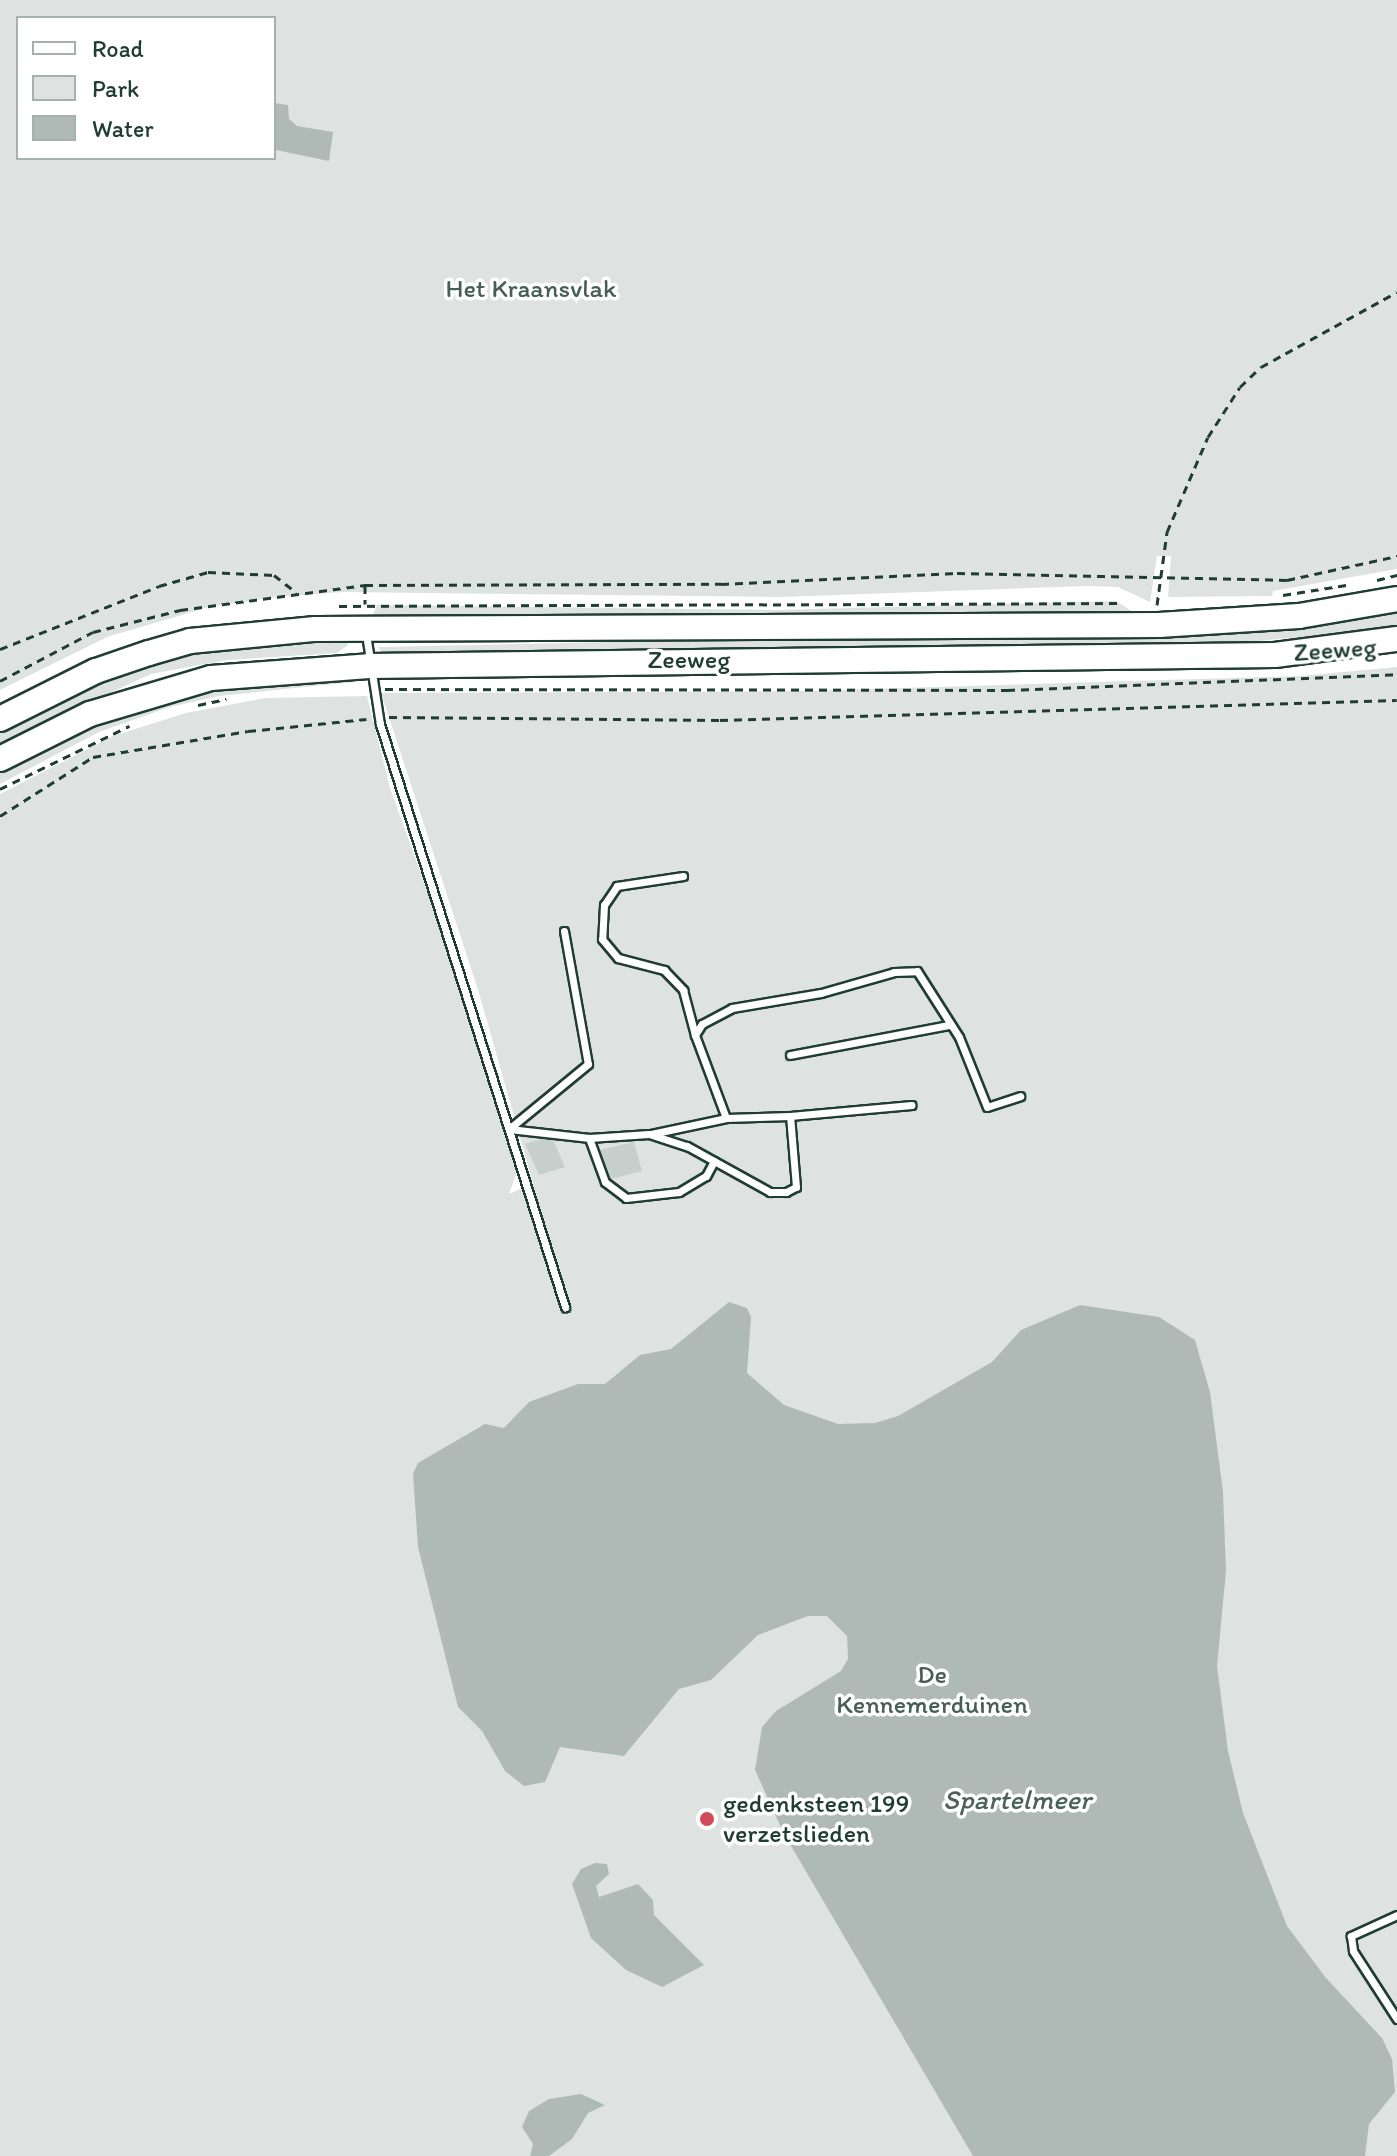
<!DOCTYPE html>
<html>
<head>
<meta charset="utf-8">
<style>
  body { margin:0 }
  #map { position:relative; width:1397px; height:2156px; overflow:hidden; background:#fff; font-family:Itim,sans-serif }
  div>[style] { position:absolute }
  .green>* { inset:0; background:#dee3e2 }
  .water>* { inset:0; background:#afbab7 }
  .building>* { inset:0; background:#c7cfcc }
  .path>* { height:3px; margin-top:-1.5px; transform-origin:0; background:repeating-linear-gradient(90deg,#1f3d34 0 8px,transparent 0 14px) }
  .roads { filter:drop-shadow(2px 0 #1f3d34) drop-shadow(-2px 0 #1f3d34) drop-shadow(0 2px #1f3d34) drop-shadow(0 -2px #1f3d34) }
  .service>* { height:7px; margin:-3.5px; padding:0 3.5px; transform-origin:3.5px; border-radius:3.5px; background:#fff }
  .primary>* { height:24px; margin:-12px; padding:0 12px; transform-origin:12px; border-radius:12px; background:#fff }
  .dots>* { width:22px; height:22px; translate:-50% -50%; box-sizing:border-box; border:4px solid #fff; border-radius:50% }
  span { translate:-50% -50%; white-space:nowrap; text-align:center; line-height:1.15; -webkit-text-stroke:7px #fff; paint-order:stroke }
  .park-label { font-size:26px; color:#455e57 }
  .street-label { font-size:26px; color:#1f3d34 }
  .poi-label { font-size:26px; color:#1f3d34 }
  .left { translate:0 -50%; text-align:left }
  .water-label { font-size:28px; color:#4a625b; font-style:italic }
  .legend { position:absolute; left:16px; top:16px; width:260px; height:144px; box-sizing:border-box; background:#fff; border:2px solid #a5b1ae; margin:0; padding:10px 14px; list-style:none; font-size:24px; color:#1f3d34 }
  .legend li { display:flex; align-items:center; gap:16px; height:40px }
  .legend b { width:40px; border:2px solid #a5b1ae }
</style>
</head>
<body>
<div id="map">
  <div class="green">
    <div style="clip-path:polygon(evenodd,0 0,1397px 0,1397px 569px,1273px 591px,1272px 596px,1168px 597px,1171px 556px,1157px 556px,1150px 602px,1118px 587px,1087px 586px,781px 597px,343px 592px,276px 597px,209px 607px,107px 637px,0 690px,0 0,18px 18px,274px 18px,274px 158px,18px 158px,18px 18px)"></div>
    <div style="clip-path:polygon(1116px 601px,1135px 613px,1133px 617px,377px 622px,372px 617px,377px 605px,774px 610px)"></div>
    <div style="clip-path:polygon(1397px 606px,1397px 627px,1379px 630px,1179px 648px,408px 654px,382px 653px,378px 647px,804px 638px)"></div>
    <div style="clip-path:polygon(237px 640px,346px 640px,348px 645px,337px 653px,227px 660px,151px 674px,0 744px,0 727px,102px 674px)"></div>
    <div style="clip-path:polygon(1397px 667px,1397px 2156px,0 2156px,0 794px,113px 736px,186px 713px,265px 698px,367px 696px,390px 788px,523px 1155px,509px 1194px,533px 1183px,479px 993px,381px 693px,804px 691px,1300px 676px)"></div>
    <div style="clip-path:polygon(333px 680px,354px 682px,219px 696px,170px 707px,99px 732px,0 784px,0 768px,37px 747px,170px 693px)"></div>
  </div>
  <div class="water">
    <div style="clip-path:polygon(274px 103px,288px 105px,289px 119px,297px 126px,333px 132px,329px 161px,276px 150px)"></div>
    <div style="clip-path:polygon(729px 1302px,747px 1308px,751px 1317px,747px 1373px,784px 1405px,838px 1424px,875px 1423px,898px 1416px,992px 1362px,1021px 1330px,1080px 1305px,1159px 1317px,1195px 1340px,1210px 1392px,1223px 1492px,1226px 1571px,1217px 1666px,1228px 1751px,1243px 1813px,1287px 1926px,1326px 1978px,1382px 2038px,1392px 2059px,1395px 2092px,1369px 2124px,1365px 2156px,973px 2156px,784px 1834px,755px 1770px,762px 1727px,776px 1711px,841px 1671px,848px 1659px,847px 1636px,827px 1616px,808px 1616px,758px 1635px,711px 1680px,679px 1689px,624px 1756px,560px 1747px,545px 1782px,524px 1786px,505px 1771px,482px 1731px,458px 1707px,418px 1547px,413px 1474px,418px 1463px,485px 1424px,504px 1428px,529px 1402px,578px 1384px,605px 1384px,640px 1355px,671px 1349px)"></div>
    <div style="clip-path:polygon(595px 1863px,607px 1864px,609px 1874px,596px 1886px,599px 1897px,638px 1884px,653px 1900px,654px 1915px,704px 1965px,662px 1987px,626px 1970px,591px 1938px,572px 1884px,581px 1869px)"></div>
    <div style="clip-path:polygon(581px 2094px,605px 2105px,588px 2113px,572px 2139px,549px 2156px,530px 2156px,533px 2144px,522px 2127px,529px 2111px,549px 2099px)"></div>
  </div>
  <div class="building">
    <div style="clip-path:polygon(542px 1139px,553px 1140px,565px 1167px,539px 1175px,525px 1144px)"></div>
    <div style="clip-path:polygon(634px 1142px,642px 1171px,611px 1179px,600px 1150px)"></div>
  </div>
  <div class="path">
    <div style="left:1377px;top:580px;width:21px;rotate:-14deg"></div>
    <div style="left:365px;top:585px;width:356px;rotate:-0.2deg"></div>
    <div style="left:721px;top:584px;width:236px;rotate:-2.7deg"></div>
    <div style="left:957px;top:573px;width:330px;rotate:1.2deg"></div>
    <div style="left:1287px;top:580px;width:113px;rotate:-12.3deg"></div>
    <div style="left:1283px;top:595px;width:64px;rotate:-9deg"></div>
    <div style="left:1157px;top:605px;width:74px;rotate:-82.2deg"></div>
    <div style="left:1167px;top:532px;width:103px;rotate:-66.7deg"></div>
    <div style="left:1208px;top:437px;width:59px;rotate:-57.4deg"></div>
    <div style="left:1240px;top:387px;width:29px;rotate:-44deg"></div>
    <div style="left:1261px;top:367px;width:155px;rotate:-28.9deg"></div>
    <div style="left:339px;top:606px;width:781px;rotate:-0.22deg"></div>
    <div style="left:0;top:649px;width:171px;rotate:-21.6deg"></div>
    <div style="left:159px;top:586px;width:51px;rotate:-15.9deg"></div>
    <div style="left:208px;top:572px;width:66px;rotate:2.6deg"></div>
    <div style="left:274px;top:575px;width:28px;rotate:38deg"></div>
    <div style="left:0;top:681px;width:105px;rotate:-27.8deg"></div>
    <div style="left:93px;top:632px;width:90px;rotate:-14.2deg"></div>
    <div style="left:180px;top:610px;width:187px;rotate:-7.7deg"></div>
    <div style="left:365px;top:585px;width:19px;rotate:90deg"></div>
    <div style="left:385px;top:689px;width:622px;rotate:0.09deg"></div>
    <div style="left:1007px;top:690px;width:390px;rotate:-2.3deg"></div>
    <div style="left:198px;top:705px;width:29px;rotate:-12deg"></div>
    <div style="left:389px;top:717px;width:331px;rotate:0.5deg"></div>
    <div style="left:720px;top:720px;width:677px;rotate:-1.69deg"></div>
    <div style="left:0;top:789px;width:144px;rotate:-26deg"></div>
    <div style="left:0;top:816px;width:110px;rotate:-32.4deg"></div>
    <div style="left:93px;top:757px;width:157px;rotate:-9.5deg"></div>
    <div style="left:248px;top:731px;width:119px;rotate:-5.8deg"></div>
  </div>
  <div class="roads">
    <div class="service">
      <div style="left:366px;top:634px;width:91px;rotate:81.2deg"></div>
      <div style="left:380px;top:724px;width:612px;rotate:72.39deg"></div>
      <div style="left:683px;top:876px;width:67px;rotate:171.4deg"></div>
      <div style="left:617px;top:886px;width:23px;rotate:124deg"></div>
      <div style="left:604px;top:905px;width:34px;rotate:93deg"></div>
      <div style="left:602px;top:939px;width:25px;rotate:50deg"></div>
      <div style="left:618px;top:958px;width:48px;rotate:14.6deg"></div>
      <div style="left:664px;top:970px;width:28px;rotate:46deg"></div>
      <div style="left:683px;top:990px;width:47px;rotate:75.1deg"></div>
      <div style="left:564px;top:931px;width:135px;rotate:79.8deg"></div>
      <div style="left:588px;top:1064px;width:102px;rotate:140.6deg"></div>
      <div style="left:509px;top:1129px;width:81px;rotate:6.4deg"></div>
      <div style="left:589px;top:1138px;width:60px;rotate:-3.8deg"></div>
      <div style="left:649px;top:1134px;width:40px;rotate:18deg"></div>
      <div style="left:687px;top:1146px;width:95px;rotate:29deg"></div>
      <div style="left:770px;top:1192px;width:16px"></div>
      <div style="left:786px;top:1192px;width:11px;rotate:-27deg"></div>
      <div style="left:796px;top:1187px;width:71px;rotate:-94.8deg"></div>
      <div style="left:790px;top:1116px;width:122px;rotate:-5.2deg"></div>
      <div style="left:790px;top:1055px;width:162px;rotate:-10.7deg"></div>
      <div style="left:726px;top:1118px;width:89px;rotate:-110.5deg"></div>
      <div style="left:695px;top:1035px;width:13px;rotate:-58deg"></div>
      <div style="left:702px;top:1024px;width:34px;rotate:-28deg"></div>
      <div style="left:732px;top:1008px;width:90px;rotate:-9.6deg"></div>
      <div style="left:821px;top:993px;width:76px;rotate:-16deg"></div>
      <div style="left:894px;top:972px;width:23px;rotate:-2deg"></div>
      <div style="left:917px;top:971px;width:78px;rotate:57.5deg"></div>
      <div style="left:959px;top:1037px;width:75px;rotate:68.2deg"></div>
      <div style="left:987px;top:1107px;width:35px;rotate:-18deg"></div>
      <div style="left:651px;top:1134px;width:77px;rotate:-12deg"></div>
      <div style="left:726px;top:1118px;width:64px;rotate:-1.8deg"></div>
      <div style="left:589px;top:1138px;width:47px;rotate:70deg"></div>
      <div style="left:605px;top:1182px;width:26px;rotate:37deg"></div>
      <div style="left:626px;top:1198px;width:53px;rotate:-6.5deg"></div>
      <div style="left:679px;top:1192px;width:31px;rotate:-31deg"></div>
      <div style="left:706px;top:1176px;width:17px;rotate:-62deg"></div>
      <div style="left:1397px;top:1915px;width:51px;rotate:155.5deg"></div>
      <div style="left:1351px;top:1936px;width:15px;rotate:82deg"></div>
      <div style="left:1353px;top:1951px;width:81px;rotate:57.1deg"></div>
    </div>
    <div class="primary">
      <div style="left:0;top:719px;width:107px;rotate:-26.6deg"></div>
      <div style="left:96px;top:671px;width:56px;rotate:-18.8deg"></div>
      <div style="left:149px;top:653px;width:43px;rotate:-16.3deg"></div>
      <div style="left:190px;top:641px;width:126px;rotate:-5.5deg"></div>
      <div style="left:315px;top:629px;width:844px;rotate:-0.27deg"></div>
      <div style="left:1159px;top:625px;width:140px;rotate:-3.7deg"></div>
      <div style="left:1299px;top:616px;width:99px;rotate:-9.8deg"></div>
      <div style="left:0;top:759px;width:101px;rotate:-26.6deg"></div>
      <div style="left:90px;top:714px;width:126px;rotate:-16.6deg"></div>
      <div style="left:211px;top:678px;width:158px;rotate:-4.3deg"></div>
      <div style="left:369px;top:666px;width:906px;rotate:-0.7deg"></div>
      <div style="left:1275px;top:655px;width:123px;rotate:-7.5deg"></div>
    </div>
  </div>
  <div class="dots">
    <div style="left:707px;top:1819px;background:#d1495b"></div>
  </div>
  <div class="park-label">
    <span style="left:531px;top:289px">Het Kraansvlak</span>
    <span style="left:932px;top:1690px">De<br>Kennemerduinen</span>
  </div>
  <div class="street-label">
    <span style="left:1335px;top:650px;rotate:-4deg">Zeeweg</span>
    <span style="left:689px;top:660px">Zeeweg</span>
  </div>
  <div class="poi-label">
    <span class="left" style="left:723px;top:1819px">gedenksteen 199<br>verzetslieden</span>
  </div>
  <div class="water-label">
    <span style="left:1017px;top:1799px">Spartelmeer</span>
  </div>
  <ul class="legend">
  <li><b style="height:10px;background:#fff"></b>Road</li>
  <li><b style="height:22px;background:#dee3e2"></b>Park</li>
  <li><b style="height:22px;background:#afbab7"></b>Water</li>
  </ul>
</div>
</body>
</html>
